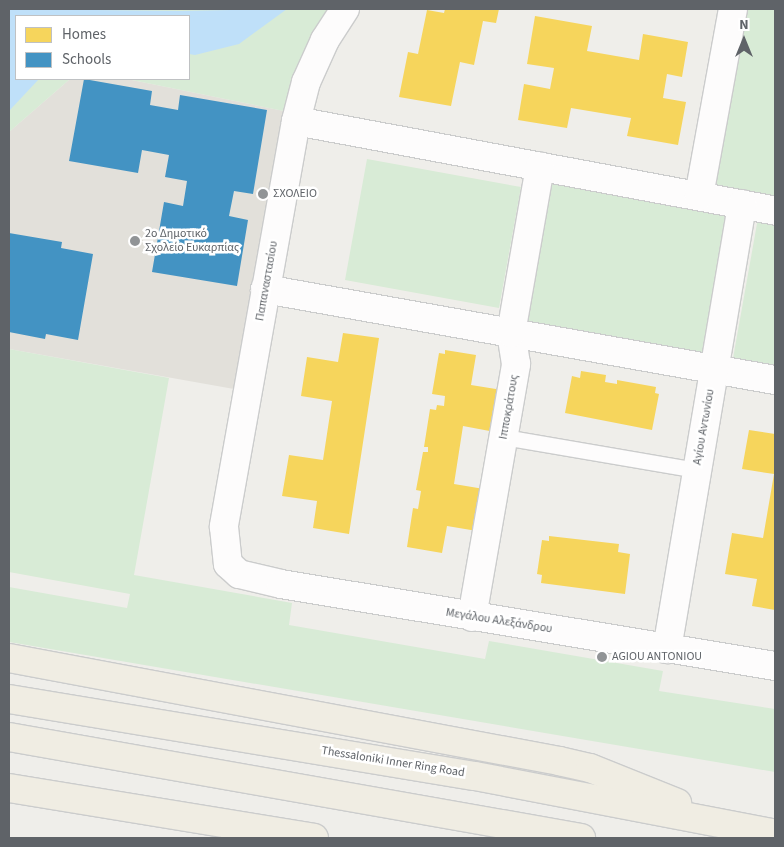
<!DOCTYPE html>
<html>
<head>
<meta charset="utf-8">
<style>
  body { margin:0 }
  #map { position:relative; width:784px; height:847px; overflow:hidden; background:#efeeea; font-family:"Source Sans 3",sans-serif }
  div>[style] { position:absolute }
  .education>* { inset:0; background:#e2e0da }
  .green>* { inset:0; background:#d8ebd6 }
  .water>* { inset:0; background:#bfe0f9 }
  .homes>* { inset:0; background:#f6d55c }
  .schools>* { inset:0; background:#4393c3 }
  .roads { filter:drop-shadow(1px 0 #cbcccc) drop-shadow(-1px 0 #cbcccc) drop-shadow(0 1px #cbcccc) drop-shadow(0 -1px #cbcccc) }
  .lane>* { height:15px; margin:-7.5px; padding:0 7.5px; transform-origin:7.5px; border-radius:7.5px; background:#fdfcfc }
  .street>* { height:28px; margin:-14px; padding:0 14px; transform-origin:14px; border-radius:14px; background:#fdfcfc }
  .secondary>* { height:28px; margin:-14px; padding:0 14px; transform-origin:14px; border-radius:14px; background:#fdfcfc }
  .highway>* { height:28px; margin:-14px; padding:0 14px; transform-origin:14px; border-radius:14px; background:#f0ede3 }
  .dots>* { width:14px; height:14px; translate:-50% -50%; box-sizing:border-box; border:2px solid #fff; border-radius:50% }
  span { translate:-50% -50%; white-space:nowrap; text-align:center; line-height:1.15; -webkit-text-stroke:5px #fff; paint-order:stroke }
  .poi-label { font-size:12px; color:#5f6368 }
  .left { translate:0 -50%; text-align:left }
  .street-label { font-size:12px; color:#5f6368 }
  .frame { position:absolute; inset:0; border:10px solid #5f6368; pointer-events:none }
  .legend { position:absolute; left:15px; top:15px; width:175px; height:65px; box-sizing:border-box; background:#fff; border:1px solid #bfc1c3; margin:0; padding:6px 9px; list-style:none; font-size:15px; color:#5f6368 }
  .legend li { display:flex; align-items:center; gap:10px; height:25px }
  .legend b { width:25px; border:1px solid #bfc1c3 }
  .north { position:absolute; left:719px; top:15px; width:50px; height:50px; -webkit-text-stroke:4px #fff; paint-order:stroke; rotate:0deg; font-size:14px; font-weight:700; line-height:20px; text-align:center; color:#5f6368 }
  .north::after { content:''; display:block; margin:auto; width:18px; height:22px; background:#5f6368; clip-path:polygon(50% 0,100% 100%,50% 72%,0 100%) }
</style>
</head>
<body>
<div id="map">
  <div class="education">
    <div style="clip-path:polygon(70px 79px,127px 79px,284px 111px,234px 389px,9px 349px,9px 132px)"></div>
  </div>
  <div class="green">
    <div style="clip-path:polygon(9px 9px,334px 9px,284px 111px,127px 79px,189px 79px,189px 16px,16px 16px,16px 79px,70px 79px,9px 132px)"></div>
    <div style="clip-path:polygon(733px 9px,775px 9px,775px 211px,699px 196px)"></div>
    <div style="clip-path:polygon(367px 159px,521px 187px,499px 308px,345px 280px)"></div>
    <div style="clip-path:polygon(548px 180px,731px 214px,706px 361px,523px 329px)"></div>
    <div style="clip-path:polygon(758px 218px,775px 221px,775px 371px,732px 364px)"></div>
    <div style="clip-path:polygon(9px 349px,169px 378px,134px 575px,292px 603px,289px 625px,485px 659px,489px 641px,663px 671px,659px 691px,775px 709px,775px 772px,9px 642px,9px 587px,127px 608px,130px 594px,9px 572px)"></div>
  </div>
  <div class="water">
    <div style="clip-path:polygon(9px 9px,181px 11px,287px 9px,239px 44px,195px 55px,189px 54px,189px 16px,16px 16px,16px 79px,39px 79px,9px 111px)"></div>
  </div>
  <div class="homes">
    <div style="clip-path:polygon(445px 9px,499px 9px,496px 23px,483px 21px,474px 65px,460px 62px,451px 106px,399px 97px,408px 52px,418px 54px,427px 10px,444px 13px)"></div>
    <div style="clip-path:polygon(535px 16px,592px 26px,587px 51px,639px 60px,643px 34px,688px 42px,682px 77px,667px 74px,663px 98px,686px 102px,678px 145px,627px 136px,631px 118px,571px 108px,567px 128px,518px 120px,524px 84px,550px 89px,554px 68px,527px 64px)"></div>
    <div style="clip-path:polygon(343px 333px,379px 338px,349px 534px,313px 528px,317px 501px,282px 496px,289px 455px,323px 460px,332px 401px,301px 396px,307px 357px,338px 362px)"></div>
    <div style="clip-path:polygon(445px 350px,476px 355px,471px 385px,502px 390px,495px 432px,463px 426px,454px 484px,484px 489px,477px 531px,447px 526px,442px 553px,407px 547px,413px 508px,418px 509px,421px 491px,416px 490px,423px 452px,428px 452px,428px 447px,424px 447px,430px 409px,436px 410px,437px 405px,444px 406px,445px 396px,432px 394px,439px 353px,445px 354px)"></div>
    <div style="clip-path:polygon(581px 371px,606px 375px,605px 382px,617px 384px,617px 380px,656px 387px,655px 393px,659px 394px,652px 430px,565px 413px,572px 376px,580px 378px)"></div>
    <div style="clip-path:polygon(749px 430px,775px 434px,775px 610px,752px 606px,757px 579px,725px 574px,732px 533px,763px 538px,774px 474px,742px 469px)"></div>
    <div style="clip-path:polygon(549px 536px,619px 544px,618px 552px,630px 554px,625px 594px,541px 583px,542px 575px,537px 574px,542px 540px,549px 541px)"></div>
  </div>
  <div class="schools">
    <div style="clip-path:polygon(84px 79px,152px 91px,150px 105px,178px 110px,180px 95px,267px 110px,253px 194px,234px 191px,229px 216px,248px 220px,237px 286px,152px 272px,164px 202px,183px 206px,187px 181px,165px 177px,169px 155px,142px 150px,138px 173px,69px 161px)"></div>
    <div style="clip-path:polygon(9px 233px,62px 242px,61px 248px,93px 254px,78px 340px,46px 334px,45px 339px,9px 332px)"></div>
  </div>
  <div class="roads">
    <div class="lane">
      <div style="left:504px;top:437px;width:196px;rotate:9.7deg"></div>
    </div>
    <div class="street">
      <div style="left:296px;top:121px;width:487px;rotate:10.6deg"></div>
      <div style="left:699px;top:196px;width:190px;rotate:-79.7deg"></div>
      <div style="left:265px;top:289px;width:518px;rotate:10.12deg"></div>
      <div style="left:472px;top:617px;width:257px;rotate:-80.1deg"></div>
      <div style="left:516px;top:364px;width:31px;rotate:-99deg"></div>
      <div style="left:511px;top:333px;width:169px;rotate:-80.1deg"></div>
      <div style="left:667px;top:649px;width:451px;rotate:-80.4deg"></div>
    </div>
    <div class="secondary">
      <div style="left:345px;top:9px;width:37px;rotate:123deg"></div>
      <div style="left:325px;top:40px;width:46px;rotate:114.3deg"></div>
      <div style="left:306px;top:82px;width:40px;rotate:104.4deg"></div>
      <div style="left:296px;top:121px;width:412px;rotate:100.1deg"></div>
      <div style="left:224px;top:527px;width:37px;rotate:84deg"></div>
      <div style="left:228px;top:564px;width:15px;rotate:42deg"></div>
      <div style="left:239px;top:574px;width:43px;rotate:13.4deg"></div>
      <div style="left:281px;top:584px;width:501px;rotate:9.42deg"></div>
    </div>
    <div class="highway">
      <div style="left:9px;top:658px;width:560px;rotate:10.61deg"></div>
      <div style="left:559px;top:761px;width:32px;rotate:13deg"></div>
      <div style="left:590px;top:768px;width:94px;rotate:21.9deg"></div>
      <div style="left:9px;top:699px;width:472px;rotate:9.4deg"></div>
      <div style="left:475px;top:776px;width:306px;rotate:10.9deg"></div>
      <div style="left:9px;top:737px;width:581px;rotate:10.01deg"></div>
      <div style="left:9px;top:788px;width:309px;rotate:9.3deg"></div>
    </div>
  </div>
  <div class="dots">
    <div style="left:263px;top:194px;background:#919496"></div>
    <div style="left:135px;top:241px;background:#919496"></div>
    <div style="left:602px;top:657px;background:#919496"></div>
  </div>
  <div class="poi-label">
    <span class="left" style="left:273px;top:194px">ΣΧΟΛΕΙΟ</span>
    <span class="left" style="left:145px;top:241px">2ο Δημοτικό<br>Σχολείο Ευκαρπίας</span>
    <span class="left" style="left:612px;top:657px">AGIOU ANTONIOU</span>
  </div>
  <div class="street-label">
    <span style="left:267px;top:281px;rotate:-80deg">Παπαναστασίου</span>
    <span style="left:509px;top:407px;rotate:-80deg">Ιπποκράτους</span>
    <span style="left:704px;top:427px;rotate:-80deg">Αγίου Αντωνίου</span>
    <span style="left:499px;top:621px;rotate:9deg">Μεγάλου Αλεξάνδρου</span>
    <span style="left:393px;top:762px;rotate:9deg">Thessaloniki Inner Ring Road</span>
  </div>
  <div class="frame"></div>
  <ul class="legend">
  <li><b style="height:14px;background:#f6d55c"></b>Homes</li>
  <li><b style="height:14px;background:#4393c3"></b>Schools</li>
  </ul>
  <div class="north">N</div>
</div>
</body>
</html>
